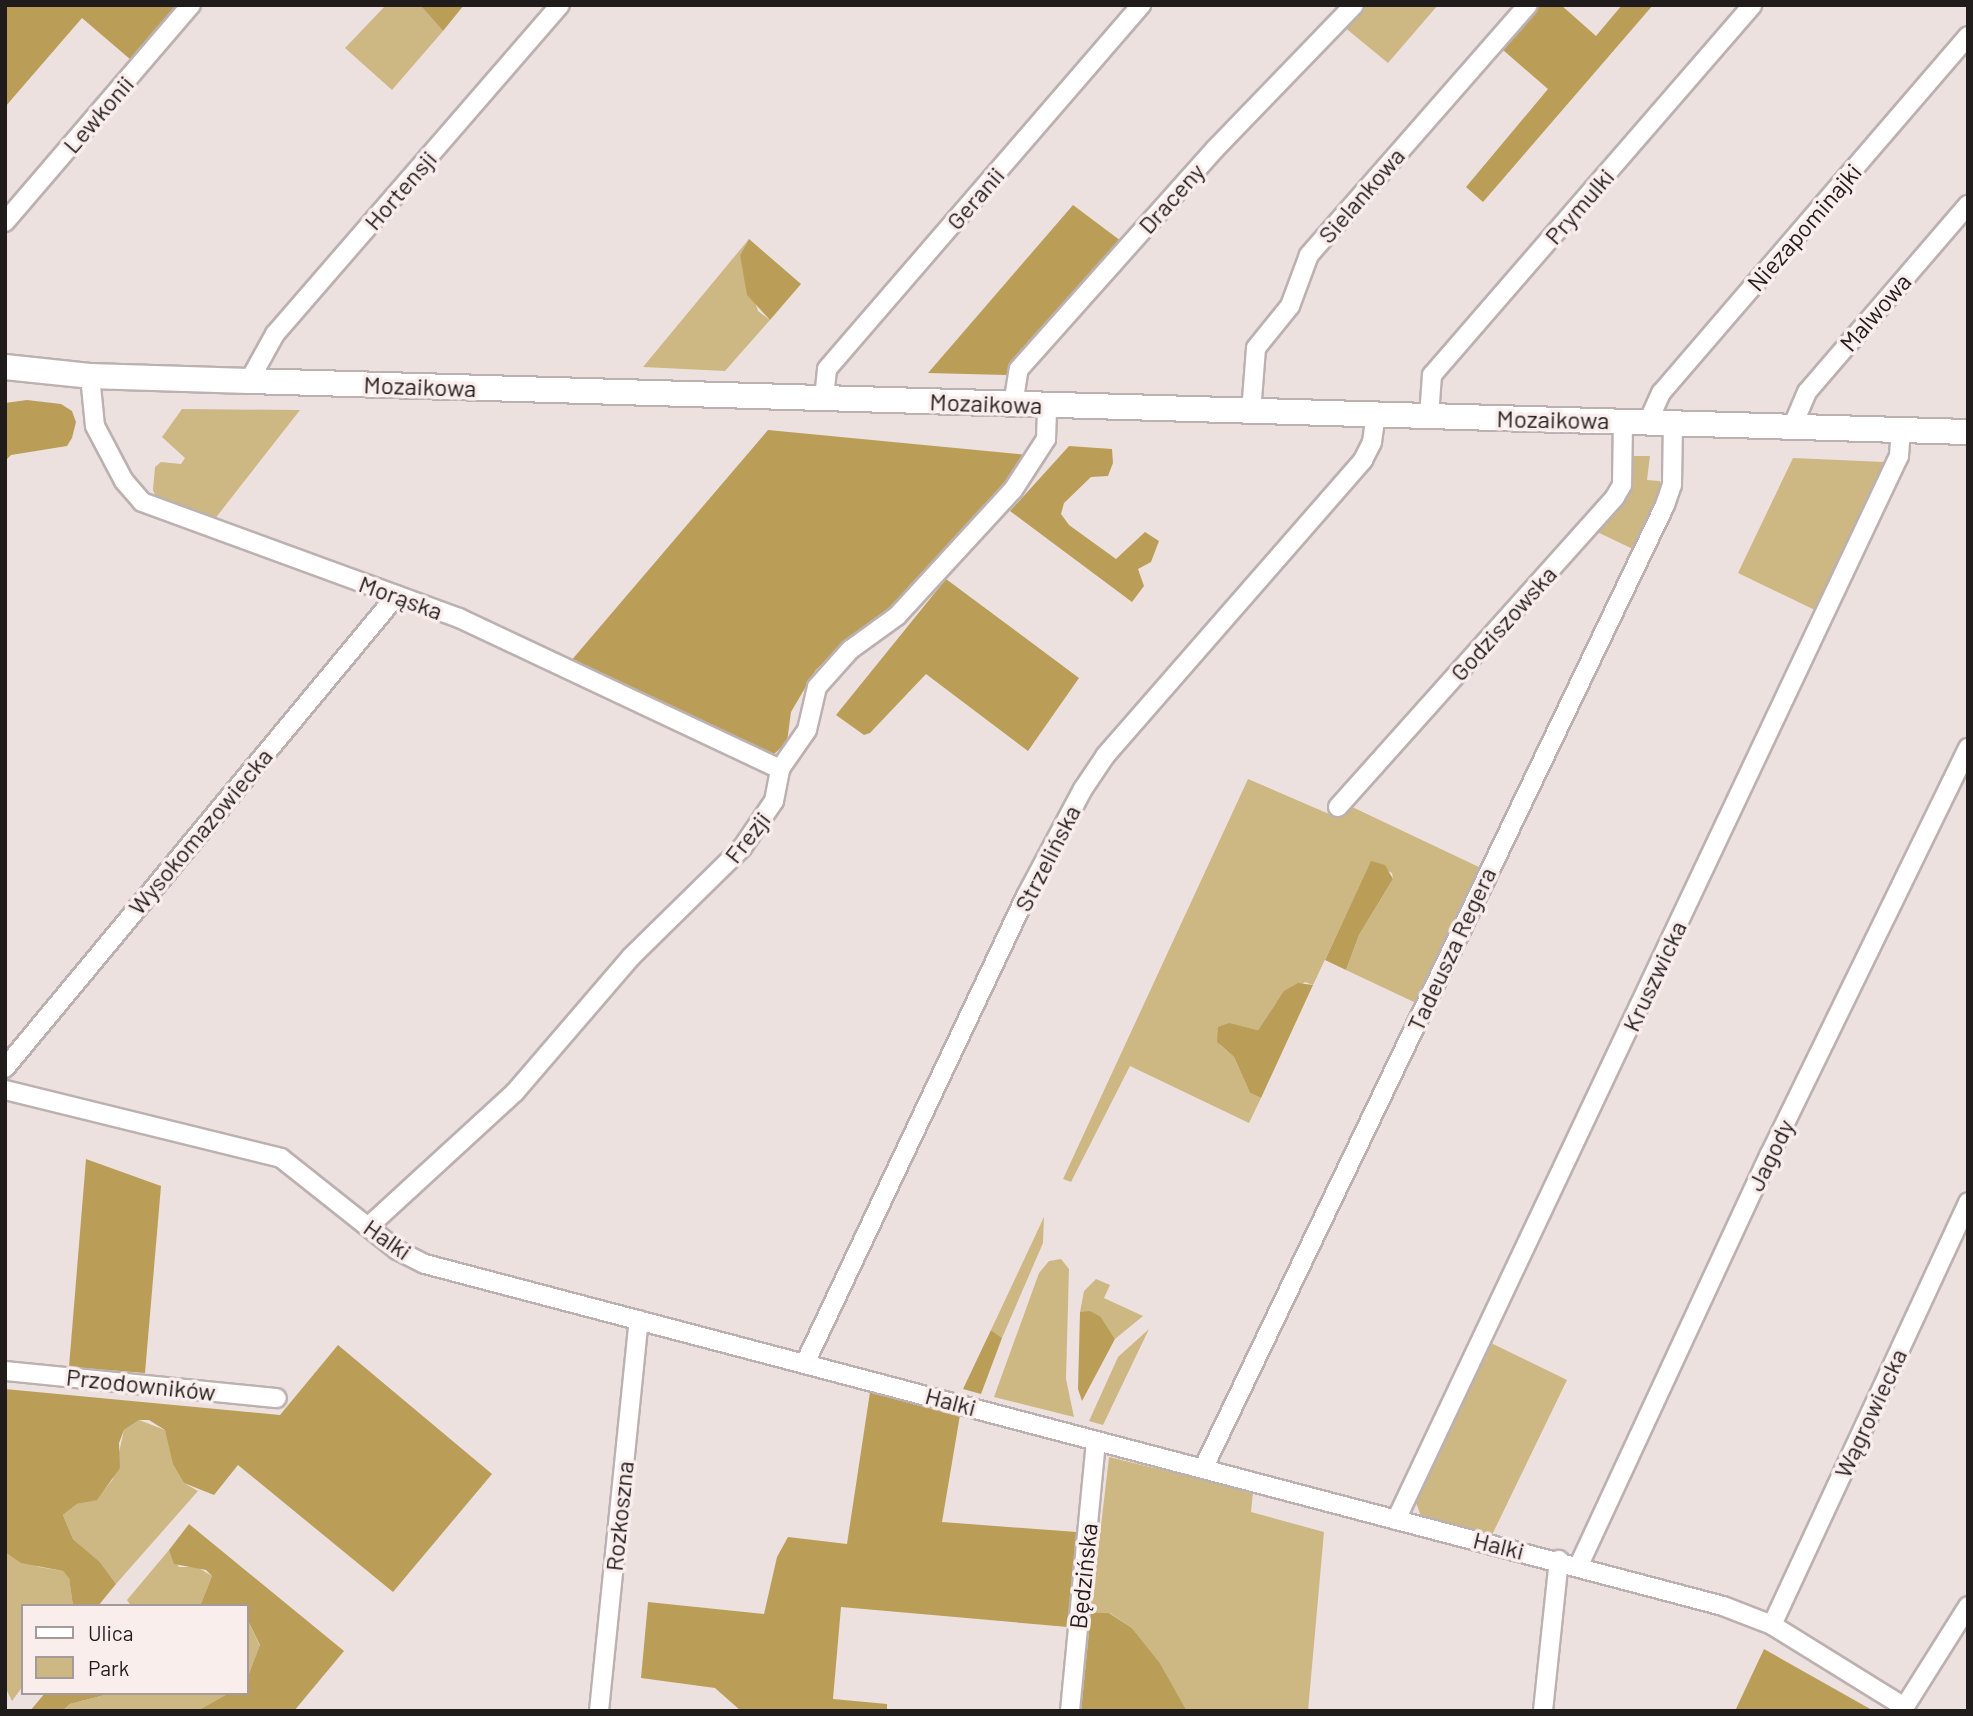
<!DOCTYPE html>
<html>
<head>
<meta charset="utf-8">
<style>
  body { margin:0 }
  #map { position:relative; width:1973px; height:1716px; overflow:hidden; background:#ede1df; font-family:Barlow,sans-serif }
  div>[style] { position:absolute }
  .green>* { inset:0; background:#cdb883 }
  .forest>* { inset:0; background:#ba9e58 }
  .roads { filter:drop-shadow(2px 0 #bcb1b0) drop-shadow(-2px 0 #bcb1b0) drop-shadow(0 2px #bcb1b0) drop-shadow(0 -2px #bcb1b0) }
  .street>* { height:18px; margin:-9px; padding:0 9px; transform-origin:9px; border-radius:9px; background:#fff }
  .secondary>* { height:24px; margin:-12px; padding:0 12px; transform-origin:12px; border-radius:12px; background:#fff }
  span { translate:-50% -50%; white-space:nowrap; text-align:center; line-height:1.15; -webkit-text-stroke:7px #faeeed; paint-order:stroke }
  .street-label { font-size:24px; color:#201c1b }
  .frame { position:absolute; inset:0; border:7px solid #201c1b; pointer-events:none }
  .legend { position:absolute; left:21px; top:1604px; width:228px; height:91px; box-sizing:border-box; background:#faeeed; border:2px solid #a39a99; margin:0; padding:9px 12px; list-style:none; font-size:21px; color:#201c1b }
  .legend li { display:flex; align-items:center; gap:14px; height:35px }
  .legend b { width:35px; border:2px solid #a39a99 }
</style>
</head>
<body>
<div id="map">
  <div class="green">
    <div style="clip-path:polygon(386px 5px,420px 5px,443px 31px,392px 90px,345px 48px)"></div>
    <div style="clip-path:polygon(1362px 5px,1438px 5px,1388px 63px,1343px 26px)"></div>
    <div style="clip-path:polygon(749px 239px,740px 255px,758px 311px,770px 320px,725px 371px,643px 367px)"></div>
    <div style="clip-path:polygon(182px 409px,300px 410px,214px 520px,157px 500px,153px 490px,155px 467px,161px 462px,181px 464px,185px 458px,162px 437px)"></div>
    <div style="clip-path:polygon(1633px 456px,1650px 456px,1647px 480px,1660px 481px,1662px 489px,1635px 550px,1593px 530px,1631px 488px)"></div>
    <div style="clip-path:polygon(1793px 458px,1884px 462px,1817px 611px,1738px 573px)"></div>
    <div style="clip-path:polygon(1248px 779px,1336px 817px,1348px 805px,1481px 868px,1416px 1003px,1346px 970px,1359px 935px,1393px 879px,1392px 873px,1371px 862px,1313px 985px,1305px 982px,1276px 1003px,1258px 1030px,1236px 1025px,1220px 1045px,1234px 1057px,1250px 1093px,1261px 1098px,1249px 1123px,1130px 1066px,1071px 1182px,1063px 1179px)"></div>
    <div style="clip-path:polygon(1044px 1217px,1043px 1243px,1002px 1338px,991px 1330px)"></div>
    <div style="clip-path:polygon(1061px 1259px,1069px 1269px,1066px 1379px,1074px 1417px,994px 1397px,1039px 1273px,1049px 1261px)"></div>
    <div style="clip-path:polygon(1096px 1279px,1110px 1285px,1104px 1298px,1143px 1316px,1115px 1339px,1101px 1317px,1080px 1312px,1084px 1291px)"></div>
    <div style="clip-path:polygon(1149px 1329px,1103px 1425px,1089px 1421px,1118px 1357px)"></div>
    <div style="clip-path:polygon(1491px 1343px,1567px 1380px,1491px 1537px,1422px 1519px,1415px 1500px)"></div>
    <div style="clip-path:polygon(139px 1420px,165px 1430px,184px 1483px,198px 1491px,116px 1584px,100px 1562px,73px 1539px,63px 1515px,77px 1504px,97px 1499px,113px 1479px,124px 1430px)"></div>
    <div style="clip-path:polygon(1109px 1457px,1253px 1492px,1251px 1512px,1324px 1532px,1308px 1711px,1187px 1711px,1160px 1663px,1132px 1628px,1110px 1613px,1091px 1612px)"></div>
    <div style="clip-path:polygon(169px 1550px,179px 1567px,197px 1567px,212px 1576px,200px 1606px,131px 1606px,127px 1600px)"></div>
    <div style="clip-path:polygon(5px 1552px,39px 1567px,63px 1571px,69px 1577px,73px 1606px,23px 1606px,23px 1686px,12px 1701px,5px 1687px)"></div>
    <div style="clip-path:polygon(247px 1619px,260px 1646px,247px 1679px)"></div>
    <div style="clip-path:polygon(112px 1693px,229px 1693px,197px 1711px,62px 1711px,70px 1704px)"></div>
  </div>
  <div class="forest">
    <div style="clip-path:polygon(5px 5px,176px 5px,131px 60px,82px 18px,5px 107px)"></div>
    <div style="clip-path:polygon(420px 5px,464px 5px,443px 31px)"></div>
    <div style="clip-path:polygon(1541px 5px,1561px 5px,1596px 36px,1622px 5px,1653px 5px,1483px 202px,1466px 187px,1548px 89px,1503px 50px)"></div>
    <div style="clip-path:polygon(1073px 205px,1125px 244px,1006px 375px,928px 373px)"></div>
    <div style="clip-path:polygon(749px 239px,801px 284px,770px 320px,747px 295px,740px 255px)"></div>
    <div style="clip-path:polygon(27px 400px,61px 404px,72px 411px,76px 422px,72px 438px,67px 446px,11px 455px,5px 461px,5px 403px)"></div>
    <div style="clip-path:polygon(768px 430px,1028px 455px,1021px 472px,894px 613px,849px 637px,815px 671px,791px 712px,787px 742px,772px 756px,570px 662px)"></div>
    <div style="clip-path:polygon(1069px 446px,1112px 449px,1113px 463px,1108px 476px,1091px 477px,1064px 503px,1061px 514px,1069px 525px,1116px 559px,1145px 532px,1159px 541px,1151px 562px,1138px 569px,1144px 586px,1132px 602px,1010px 511px)"></div>
    <div style="clip-path:polygon(946px 579px,1079px 678px,1028px 751px,926px 674px,870px 733px,864px 735px,836px 715px)"></div>
    <div style="clip-path:polygon(1371px 861px,1385px 865px,1393px 879px,1359px 935px,1346px 970px,1325px 960px)"></div>
    <div style="clip-path:polygon(1298px 983px,1313px 985px,1261px 1098px,1250px 1093px,1234px 1057px,1217px 1042px,1218px 1027px,1229px 1023px,1258px 1030px,1284px 991px)"></div>
    <div style="clip-path:polygon(86px 1159px,161px 1186px,145px 1373px,69px 1367px)"></div>
    <div style="clip-path:polygon(1090px 1311px,1101px 1317px,1115px 1339px,1082px 1401px,1078px 1389px,1080px 1312px)"></div>
    <div style="clip-path:polygon(991px 1330px,1002px 1338px,981px 1394px,963px 1389px)"></div>
    <div style="clip-path:polygon(338px 1345px,492px 1474px,393px 1592px,238px 1465px,214px 1495px,184px 1483px,173px 1464px,165px 1430px,149px 1420px,139px 1420px,124px 1430px,119px 1443px,120px 1468px,97px 1500px,77px 1504px,63px 1515px,73px 1539px,100px 1562px,116px 1584px,98px 1606px,73px 1606px,69px 1578px,63px 1571px,21px 1563px,5px 1552px,5px 1389px,280px 1415px)"></div>
    <div style="clip-path:polygon(870px 1392px,960px 1415px,942px 1522px,1077px 1532px,1068px 1627px,841px 1607px,833px 1699px,887px 1704px,887px 1711px,741px 1711px,715px 1688px,641px 1678px,648px 1602px,764px 1614px,777px 1557px,788px 1537px,847px 1544px)"></div>
    <div style="clip-path:polygon(189px 1524px,344px 1651px,294px 1711px,197px 1711px,229px 1693px,247px 1693px,247px 1679px,260px 1645px,247px 1619px,247px 1606px,200px 1606px,212px 1576px,206px 1570px,174px 1564px,169px 1550px)"></div>
    <div style="clip-path:polygon(1091px 1612px,1109px 1613px,1132px 1628px,1160px 1663px,1187px 1711px,1081px 1711px)"></div>
    <div style="clip-path:polygon(1764px 1649px,1872px 1710px,1873px 1711px,1735px 1711px)"></div>
    <div style="clip-path:polygon(45px 1693px,112px 1693px,70px 1704px,62px 1711px,30px 1711px)"></div>
  </div>
  <div class="roads">
    <div class="street">
      <div style="left:5px;top:222px;width:286px;rotate:-49.4deg"></div>
      <div style="left:90px;top:376px;width:50px;rotate:84.3deg"></div>
      <div style="left:95px;top:426px;width:62px;rotate:62.2deg"></div>
      <div style="left:124px;top:481px;width:28px;rotate:49deg"></div>
      <div style="left:142px;top:502px;width:338px;rotate:20.1deg"></div>
      <div style="left:459px;top:618px;width:355px;rotate:25.2deg"></div>
      <div style="left:249px;top:381px;width:54px;rotate:-61deg"></div>
      <div style="left:275px;top:334px;width:435px;rotate:-49.1deg"></div>
      <div style="left:824px;top:398px;width:29px;rotate:-84deg"></div>
      <div style="left:827px;top:369px;width:481px;rotate:-49.2deg"></div>
      <div style="left:1013px;top:405px;width:36px;rotate:-81deg"></div>
      <div style="left:1019px;top:369px;width:295px;rotate:-48.3deg"></div>
      <div style="left:1215px;top:149px;width:200px;rotate:-46deg"></div>
      <div style="left:1251px;top:412px;width:64px;rotate:-85.5deg"></div>
      <div style="left:1256px;top:348px;width:54px;rotate:-51deg"></div>
      <div style="left:1290px;top:306px;width:54px;rotate:-69.6deg"></div>
      <div style="left:1309px;top:255px;width:332px;rotate:-48.8deg"></div>
      <div style="left:1429px;top:416px;width:41px;rotate:-85.8deg"></div>
      <div style="left:1432px;top:375px;width:489px;rotate:-49.1deg"></div>
      <div style="left:1648px;top:422px;width:32px;rotate:-66deg"></div>
      <div style="left:1661px;top:393px;width:471px;rotate:-49.3deg"></div>
      <div style="left:1793px;top:425px;width:36px;rotate:-67deg"></div>
      <div style="left:1807px;top:392px;width:247px;rotate:-49.3deg"></div>
      <div style="left:1338px;top:807px;width:416px;rotate:-48.2deg"></div>
      <div style="left:1615px;top:497px;width:14px;rotate:-60deg"></div>
      <div style="left:1622px;top:485px;width:64px;rotate:-89.1deg"></div>
      <div style="left:5px;top:1068px;width:614px;rotate:-50.35deg"></div>
      <div style="left:5px;top:1090px;width:284px;rotate:13.8deg"></div>
      <div style="left:281px;top:1158px;width:148px;rotate:38.4deg"></div>
      <div style="left:397px;top:1250px;width:31px;rotate:27deg"></div>
      <div style="left:425px;top:1264px;width:1342px;rotate:14.76deg"></div>
      <div style="left:1723px;top:1606px;width:53px;rotate:21.2deg"></div>
      <div style="left:1772px;top:1625px;width:155px;rotate:31.8deg"></div>
      <div style="left:369px;top:1226px;width:198px;rotate:-42.5deg"></div>
      <div style="left:515px;top:1092px;width:178px;rotate:-49.3deg"></div>
      <div style="left:631px;top:957px;width:156px;rotate:-44.5deg"></div>
      <div style="left:742px;top:848px;width:57px;rotate:-55.8deg"></div>
      <div style="left:774px;top:801px;width:33px;rotate:-79deg"></div>
      <div style="left:780px;top:769px;width:47px;rotate:-55.3deg"></div>
      <div style="left:807px;top:730px;width:44px;rotate:-76.9deg"></div>
      <div style="left:817px;top:687px;width:50px;rotate:-48.3deg"></div>
      <div style="left:850px;top:650px;width:58px;rotate:-35.9deg"></div>
      <div style="left:897px;top:616px;width:171px;rotate:-47.4deg"></div>
      <div style="left:1013px;top:490px;width:61px;rotate:-57.1deg"></div>
      <div style="left:1046px;top:439px;width:33px;rotate:-88deg"></div>
      <div style="left:806px;top:1361px;width:514px;rotate:-64.68deg"></div>
      <div style="left:1026px;top:896px;width:121px;rotate:-62deg"></div>
      <div style="left:1083px;top:789px;width:40px;rotate:-56deg"></div>
      <div style="left:1105px;top:756px;width:393px;rotate:-48.9deg"></div>
      <div style="left:1363px;top:460px;width:20px;rotate:-63deg"></div>
      <div style="left:1372px;top:442px;width:27px;rotate:-82deg"></div>
      <div style="left:5px;top:1371px;width:273px;rotate:5.7deg"></div>
      <div style="left:1203px;top:1469px;width:1069px;rotate:-64.39deg"></div>
      <div style="left:1665px;top:505px;width:21px;rotate:-71deg"></div>
      <div style="left:1672px;top:485px;width:62px;rotate:-89.1deg"></div>
      <div style="left:1396px;top:1520px;width:1177px;rotate:-64.7deg"></div>
      <div style="left:1899px;top:456px;width:27px;rotate:-86deg"></div>
      <div style="left:1579px;top:1565px;width:453px;rotate:-65.1deg"></div>
      <div style="left:1770px;top:1154px;width:452px;rotate:-64deg"></div>
      <div style="left:1772px;top:1625px;width:466px;rotate:-65.1deg"></div>
      <div style="left:599px;top:1711px;width:393px;rotate:-84.2deg"></div>
      <div style="left:1070px;top:1711px;width:271px;rotate:-84.5deg"></div>
      <div style="left:1543px;top:1711px;width:152px;rotate:-84deg"></div>
      <div style="left:1902px;top:1711px;width:124px;rotate:-57.8deg"></div>
    </div>
    <div class="secondary">
      <div style="left:5px;top:367px;width:85px;rotate:6deg"></div>
      <div style="left:90px;top:376px;width:159px;rotate:1.8deg"></div>
      <div style="left:249px;top:381px;width:1720px;rotate:1.7deg"></div>
    </div>
  </div>
  <div class="street-label">
    <span style="left:98px;top:114px;rotate:-49deg">Lewkonii</span>
    <span style="left:400px;top:190px;rotate:-49deg">Hortensji</span>
    <span style="left:1361px;top:195px;rotate:-49deg">Sielankowa</span>
    <span style="left:975px;top:198px;rotate:-49deg">Geranii</span>
    <span style="left:1171px;top:198px;rotate:-48deg">Draceny</span>
    <span style="left:1579px;top:206px;rotate:-49deg">Prymulki</span>
    <span style="left:1804px;top:227px;rotate:-49deg">Niezapominajki</span>
    <span style="left:1875px;top:312px;rotate:-49deg">Malwowa</span>
    <span style="left:420px;top:386px;rotate:2deg">Mozaikowa</span>
    <span style="left:986px;top:403px;rotate:2deg">Mozaikowa</span>
    <span style="left:1553px;top:419px;rotate:1deg">Mozaikowa</span>
    <span style="left:401px;top:597px;rotate:20deg">Morąska</span>
    <span style="left:1503px;top:623px;rotate:-48deg">Godziszowska</span>
    <span style="left:200px;top:831px;rotate:-50deg">Wysokomazowiecka</span>
    <span style="left:747px;top:837px;rotate:-52deg">Frezji</span>
    <span style="left:1047px;top:858px;rotate:-63deg">Strzelińska</span>
    <span style="left:1451px;top:949px;rotate:-65deg">Tadeusza Regera</span>
    <span style="left:1654px;top:976px;rotate:-65deg">Kruszwicka</span>
    <span style="left:1770px;top:1155px;rotate:-64deg">Jagody</span>
    <span style="left:388px;top:1239px;rotate:35deg">Halki</span>
    <span style="left:141px;top:1384px;rotate:6deg">Przodowników</span>
    <span style="left:951px;top:1401px;rotate:15deg">Halki</span>
    <span style="left:1870px;top:1413px;rotate:-65deg">Wągrowiecka</span>
    <span style="left:619px;top:1516px;rotate:-84deg">Rozkoszna</span>
    <span style="left:1499px;top:1545px;rotate:14deg">Halki</span>
    <span style="left:1083px;top:1576px;rotate:-84deg">Będzińska</span>
  </div>
  <div class="frame"></div>
  <ul class="legend">
  <li><b style="height:9px;background:#fff"></b>Ulica</li>
  <li><b style="height:19px;background:#cdb883"></b>Park</li>
  </ul>
</div>
</body>
</html>
